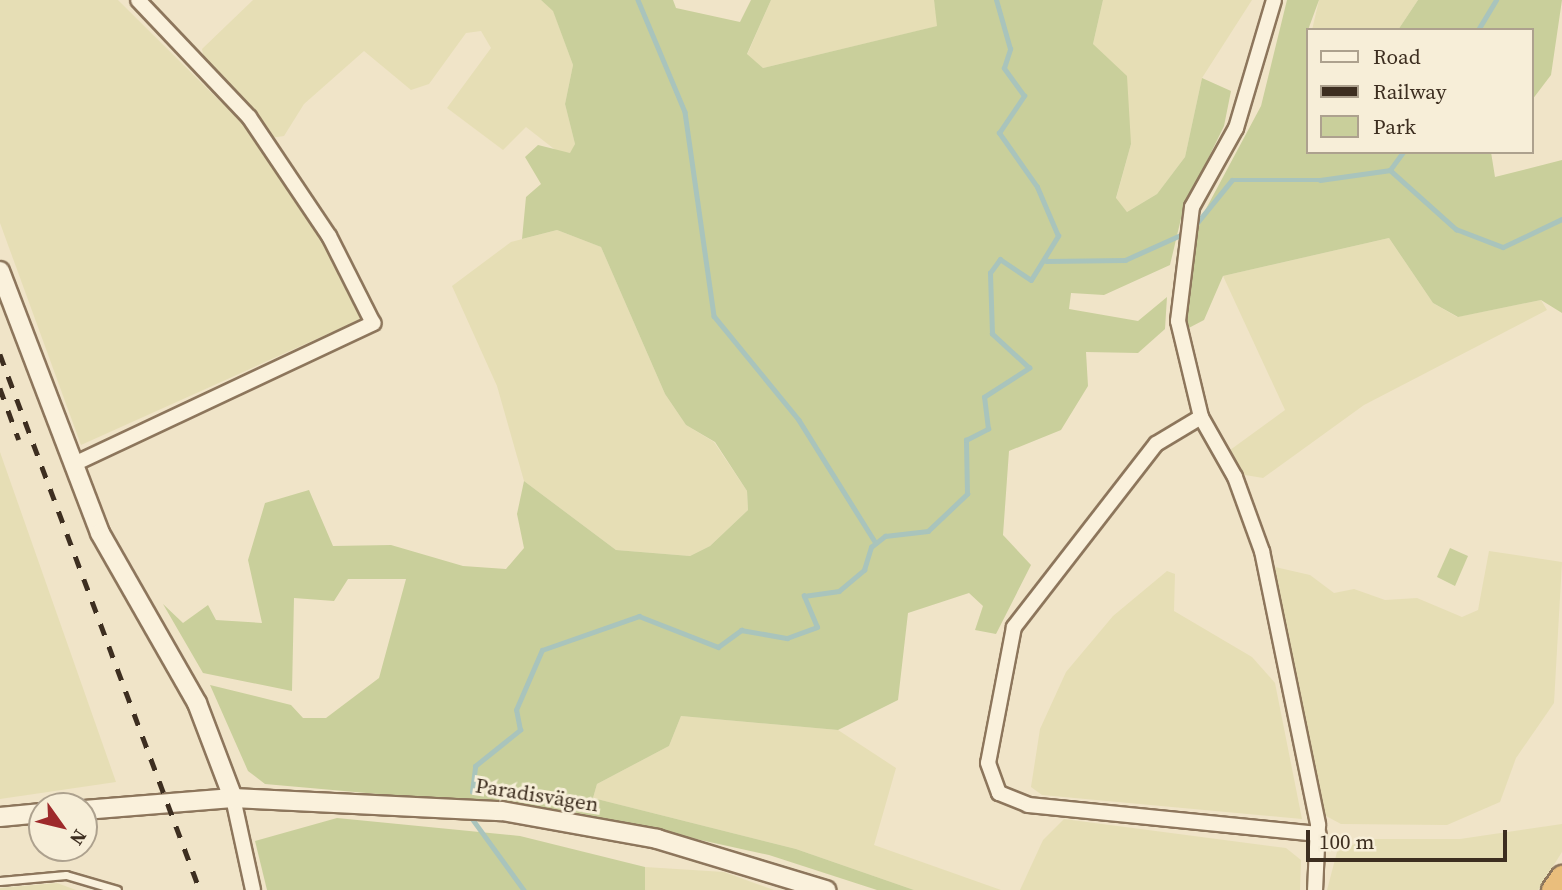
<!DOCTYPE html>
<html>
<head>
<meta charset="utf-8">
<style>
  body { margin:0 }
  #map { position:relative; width:1562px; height:890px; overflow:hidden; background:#f0e4c8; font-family:"Source Serif 4",serif }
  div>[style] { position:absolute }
  .farmland>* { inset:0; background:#e6deb5 }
  .green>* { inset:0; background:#c9cf9b }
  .stream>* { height:4.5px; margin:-2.25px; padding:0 2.25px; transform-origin:2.25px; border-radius:2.25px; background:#a9c4bc }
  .roads { filter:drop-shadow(2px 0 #8d765c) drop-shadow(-2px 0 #8d765c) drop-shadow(0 2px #8d765c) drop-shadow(0 -2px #8d765c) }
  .service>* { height:7px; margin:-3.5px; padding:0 3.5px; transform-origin:3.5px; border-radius:3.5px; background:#faf1dc }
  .minor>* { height:14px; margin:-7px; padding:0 7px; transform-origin:7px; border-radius:7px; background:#faf1dc }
  .tertiary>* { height:18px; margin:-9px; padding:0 9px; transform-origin:9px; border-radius:9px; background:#faf1dc }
  .trunk>* { height:23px; margin:-11.5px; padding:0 11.5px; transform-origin:11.5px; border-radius:11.5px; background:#eabe7c }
  .rail>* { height:4.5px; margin-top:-2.25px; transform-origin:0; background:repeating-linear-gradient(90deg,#3d2e20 0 12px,transparent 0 24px) }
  span { translate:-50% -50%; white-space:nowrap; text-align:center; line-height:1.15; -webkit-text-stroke:6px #f7eed8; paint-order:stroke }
  .street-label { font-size:21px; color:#3d2e20 }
  .legend { position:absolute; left:1306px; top:28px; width:228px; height:126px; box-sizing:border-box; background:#f7eed8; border:2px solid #ada18e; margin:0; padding:9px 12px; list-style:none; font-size:21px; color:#3d2e20 }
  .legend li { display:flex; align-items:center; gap:14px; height:35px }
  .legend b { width:35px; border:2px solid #ada18e }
  .north { position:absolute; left:28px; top:792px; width:70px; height:70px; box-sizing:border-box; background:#f7eed8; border:2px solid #ada18e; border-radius:50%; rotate:124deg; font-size:19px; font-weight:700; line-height:28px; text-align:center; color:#3d2e20 }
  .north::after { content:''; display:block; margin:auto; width:24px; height:32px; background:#9e2a2b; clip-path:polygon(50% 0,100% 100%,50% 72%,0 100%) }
  .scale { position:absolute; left:1306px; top:830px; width:201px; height:32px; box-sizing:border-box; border:4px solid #3d2e20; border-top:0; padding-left:9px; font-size:21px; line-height:24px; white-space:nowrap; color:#3d2e20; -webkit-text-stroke:5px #f7eed8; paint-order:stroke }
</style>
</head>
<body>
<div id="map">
  <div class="farmland">
    <div style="clip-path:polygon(0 0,118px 0,247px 128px,330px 246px,363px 318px,81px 445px,0 223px)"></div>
    <div style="clip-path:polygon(253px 0,541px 0,553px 10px,573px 65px,565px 104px,575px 144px,571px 153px,558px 152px,526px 127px,503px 150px,447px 108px,491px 48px,481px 31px,466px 33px,429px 84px,411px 90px,364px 51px,304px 104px,284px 136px,270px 138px,204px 60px,202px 49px)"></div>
    <div style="clip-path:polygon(771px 0,934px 0,938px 26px,763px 68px,747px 55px)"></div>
    <div style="clip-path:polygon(1103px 0,1252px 0,1202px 78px,1185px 157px,1157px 194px,1127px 212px,1116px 199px,1131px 144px,1093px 44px)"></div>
    <div style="clip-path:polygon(1319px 0,1418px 0,1398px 30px,1312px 30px)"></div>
    <div style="clip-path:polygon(557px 230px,601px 247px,665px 394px,686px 425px,714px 442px,747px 491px,748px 510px,710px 546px,690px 556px,616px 550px,524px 481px,497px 386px,452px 286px,511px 242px)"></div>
    <div style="clip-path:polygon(1389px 238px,1433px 303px,1457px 317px,1541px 300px,1547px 310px,1364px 405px,1263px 478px,1239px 474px,1226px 453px,1285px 410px,1223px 276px)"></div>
    <div style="clip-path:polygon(0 452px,116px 782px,0 799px)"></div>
    <div style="clip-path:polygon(1489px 551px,1562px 562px,1554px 703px,1516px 758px,1500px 802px,1447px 825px,1341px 824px,1326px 816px,1300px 723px,1275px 567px,1310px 575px,1334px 593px,1354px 589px,1385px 600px,1417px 598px,1462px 617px,1478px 610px)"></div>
    <div style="clip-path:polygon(1167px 571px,1175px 574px,1174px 611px,1252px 657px,1275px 683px,1302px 819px,1042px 795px,1031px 787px,1040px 729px,1066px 672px,1113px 616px)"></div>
    <div style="clip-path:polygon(681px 716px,838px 730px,896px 768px,874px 845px,1001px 890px,914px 890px,796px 849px,593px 798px,597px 784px,669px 746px)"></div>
    <div style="clip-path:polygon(1064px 819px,1286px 848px,1301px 860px,1300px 890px,1020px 890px,1043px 840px)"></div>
    <div style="clip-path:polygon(1562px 824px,1562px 852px,1538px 890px,1327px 890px,1337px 852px,1366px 839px,1460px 839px)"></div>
    <div style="clip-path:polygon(645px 867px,724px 872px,774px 890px,645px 890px)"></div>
    <div style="clip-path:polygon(57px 883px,76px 890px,0 890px,0 888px)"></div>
  </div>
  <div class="green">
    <div style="clip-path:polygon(541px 0,673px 0,676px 8px,740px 22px,751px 0,771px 0,747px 54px,763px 68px,937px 26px,934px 0,1103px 0,1093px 44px,1127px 76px,1131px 144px,1116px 198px,1127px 212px,1157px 194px,1185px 157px,1202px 78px,1231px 91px,1224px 126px,1183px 210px,1170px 265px,1104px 295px,1071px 293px,1069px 309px,1138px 321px,1167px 297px,1165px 329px,1138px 353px,1086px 352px,1088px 386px,1061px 430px,1009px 451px,1003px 535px,1031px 565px,996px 634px,975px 630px,983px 606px,969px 593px,908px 613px,898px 700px,838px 730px,681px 716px,669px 746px,597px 784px,593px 798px,796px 849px,914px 890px,877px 890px,769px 855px,569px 811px,265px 784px,248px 771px,210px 685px,291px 705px,303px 718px,326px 718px,379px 678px,406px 579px,348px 579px,334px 601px,294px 598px,292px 691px,203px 673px,163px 604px,183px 623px,208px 605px,216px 620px,262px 623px,248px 560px,265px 503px,309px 490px,333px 546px,391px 545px,463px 566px,506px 569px,524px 548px,517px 514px,524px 481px,616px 550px,690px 556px,710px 546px,748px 510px,747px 491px,715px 442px,686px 425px,665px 394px,601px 247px,557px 230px,522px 239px,526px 197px,541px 184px,525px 157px,538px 145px,570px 153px,575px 144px,565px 104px,573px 65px,553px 11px)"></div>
    <div style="clip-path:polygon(1287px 0,1319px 0,1308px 30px,1308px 152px,1491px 152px,1495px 177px,1562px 160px,1562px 313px,1541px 300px,1458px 317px,1433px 303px,1389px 238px,1223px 276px,1204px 320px,1183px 331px,1200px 220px,1261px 106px)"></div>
    <div style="clip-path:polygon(1418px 0,1562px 0,1551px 75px,1532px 100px,1532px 30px,1398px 30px)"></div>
    <div style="clip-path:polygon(1450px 548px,1468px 556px,1455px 586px,1437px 577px)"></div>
    <div style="clip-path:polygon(337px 818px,520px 836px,645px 867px,645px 890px,267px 890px,255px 841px)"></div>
  </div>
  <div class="stream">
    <div style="left:638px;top:0;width:121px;rotate:67.2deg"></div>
    <div style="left:685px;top:112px;width:206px;rotate:81.9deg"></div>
    <div style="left:714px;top:316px;width:134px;rotate:50.7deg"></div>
    <div style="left:799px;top:420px;width:145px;rotate:58deg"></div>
    <div style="left:1478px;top:30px;width:35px;rotate:-59deg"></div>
    <div style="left:1390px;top:170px;width:89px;rotate:41.8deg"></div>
    <div style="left:1456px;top:229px;width:50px;rotate:21deg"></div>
    <div style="left:1503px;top:247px;width:65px;rotate:-25.4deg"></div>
    <div style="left:1192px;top:229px;width:63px;rotate:-50.8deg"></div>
    <div style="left:1232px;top:180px;width:88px"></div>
    <div style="left:1320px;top:180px;width:71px;rotate:-8.1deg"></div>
    <div style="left:1390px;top:170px;width:22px;rotate:-54deg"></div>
    <div style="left:1046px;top:261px;width:79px;rotate:-0.7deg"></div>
    <div style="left:1125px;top:260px;width:66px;rotate:-24.2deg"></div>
    <div style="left:472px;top:792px;width:26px;rotate:-83deg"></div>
    <div style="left:475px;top:766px;width:58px;rotate:-38.7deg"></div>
    <div style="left:520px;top:730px;width:20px;rotate:-101deg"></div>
    <div style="left:516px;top:710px;width:65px;rotate:-66.6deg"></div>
    <div style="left:542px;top:650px;width:103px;rotate:-19.3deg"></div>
    <div style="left:639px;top:616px;width:85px;rotate:21.4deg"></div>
    <div style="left:718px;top:647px;width:29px;rotate:-36deg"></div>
    <div style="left:741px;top:630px;width:47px;rotate:9.9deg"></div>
    <div style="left:787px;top:638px;width:32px;rotate:-20deg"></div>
    <div style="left:817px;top:627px;width:34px;rotate:-113deg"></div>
    <div style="left:804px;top:596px;width:35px;rotate:-8deg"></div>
    <div style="left:839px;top:591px;width:33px;rotate:-40deg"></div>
    <div style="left:864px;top:570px;width:24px;rotate:-73deg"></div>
    <div style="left:871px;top:547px;width:18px;rotate:-38deg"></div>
    <div style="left:885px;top:536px;width:43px;rotate:-6.6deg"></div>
    <div style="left:928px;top:531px;width:54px;rotate:-43.5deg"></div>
    <div style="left:967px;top:494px;width:54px;rotate:-91.1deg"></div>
    <div style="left:966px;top:440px;width:25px;rotate:-27deg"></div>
    <div style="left:988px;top:429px;width:32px;rotate:-97deg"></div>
    <div style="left:984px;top:397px;width:54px;rotate:-32.8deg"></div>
    <div style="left:1029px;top:368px;width:50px;rotate:-137.4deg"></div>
    <div style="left:992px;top:334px;width:61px;rotate:-91.9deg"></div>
    <div style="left:990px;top:273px;width:17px;rotate:-54deg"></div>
    <div style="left:1000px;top:259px;width:37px;rotate:34deg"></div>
    <div style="left:1031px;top:280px;width:52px;rotate:-58.5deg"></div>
    <div style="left:1058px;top:236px;width:53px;rotate:-113.2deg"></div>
    <div style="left:1037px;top:187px;width:66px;rotate:-125.1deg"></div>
    <div style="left:999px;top:133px;width:45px;rotate:-56deg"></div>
    <div style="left:1024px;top:96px;width:34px;rotate:-126deg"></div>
    <div style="left:1004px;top:68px;width:20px;rotate:-72deg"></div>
    <div style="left:1010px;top:49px;width:51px;rotate:-105.9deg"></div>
    <div style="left:471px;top:817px;width:90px;rotate:54deg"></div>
  </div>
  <div class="roads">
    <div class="service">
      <div style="left:0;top:881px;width:66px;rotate:-5.2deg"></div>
      <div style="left:66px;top:875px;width:53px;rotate:16.4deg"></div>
    </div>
    <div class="minor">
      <div style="left:1274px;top:0;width:134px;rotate:106.5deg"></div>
      <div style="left:1236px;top:128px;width:90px;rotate:119.1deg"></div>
      <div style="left:1192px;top:207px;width:115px;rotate:97deg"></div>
      <div style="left:1178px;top:321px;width:99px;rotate:76.5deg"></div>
      <div style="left:1201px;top:417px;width:69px;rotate:60.5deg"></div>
      <div style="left:1235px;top:477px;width:79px;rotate:70deg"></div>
      <div style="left:1262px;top:551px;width:280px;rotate:78.4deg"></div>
      <div style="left:1318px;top:825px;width:65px;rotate:92.6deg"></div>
      <div style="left:1201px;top:417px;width:52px;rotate:149deg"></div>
      <div style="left:1156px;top:444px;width:232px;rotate:127.8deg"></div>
      <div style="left:1014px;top:627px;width:138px;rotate:100.8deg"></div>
      <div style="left:988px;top:763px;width:32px;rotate:70deg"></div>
      <div style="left:999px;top:793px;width:31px;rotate:22deg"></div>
      <div style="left:1028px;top:805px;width:292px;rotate:5.7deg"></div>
      <div style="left:74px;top:464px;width:331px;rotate:-25.2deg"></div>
      <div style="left:373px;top:323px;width:97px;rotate:-116.8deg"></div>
      <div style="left:329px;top:236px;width:143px;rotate:-123.9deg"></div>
      <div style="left:249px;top:117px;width:161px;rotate:-133.5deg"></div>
      <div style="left:233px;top:798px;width:94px;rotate:77.7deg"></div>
    </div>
    <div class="tertiary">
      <div style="left:0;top:271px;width:280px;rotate:69.1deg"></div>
      <div style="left:100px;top:533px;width:196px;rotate:60.3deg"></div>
      <div style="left:197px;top:703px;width:102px;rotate:69.2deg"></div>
      <div style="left:84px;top:810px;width:149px;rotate:-4.6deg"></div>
      <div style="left:233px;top:798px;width:269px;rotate:2.8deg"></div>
      <div style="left:502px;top:811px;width:158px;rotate:10.2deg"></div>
      <div style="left:657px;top:839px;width:177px;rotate:16.8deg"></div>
      <div style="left:0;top:817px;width:42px;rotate:-5.4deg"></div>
    </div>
    <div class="trunk">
      <div style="left:1553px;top:890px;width:16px;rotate:-55deg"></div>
    </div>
  </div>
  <div class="rail">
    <div style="left:0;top:354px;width:572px;rotate:69.54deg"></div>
    <div style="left:0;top:388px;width:55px;rotate:69.9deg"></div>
  </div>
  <div class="street-label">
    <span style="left:537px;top:795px;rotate:9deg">Paradisvägen</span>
  </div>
  <ul class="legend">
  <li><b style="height:9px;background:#faf1dc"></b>Road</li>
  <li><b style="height:9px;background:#3d2e20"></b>Railway</li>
  <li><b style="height:19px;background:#c9cf9b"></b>Park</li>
  </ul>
  <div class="north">N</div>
  <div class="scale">100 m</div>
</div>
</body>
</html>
